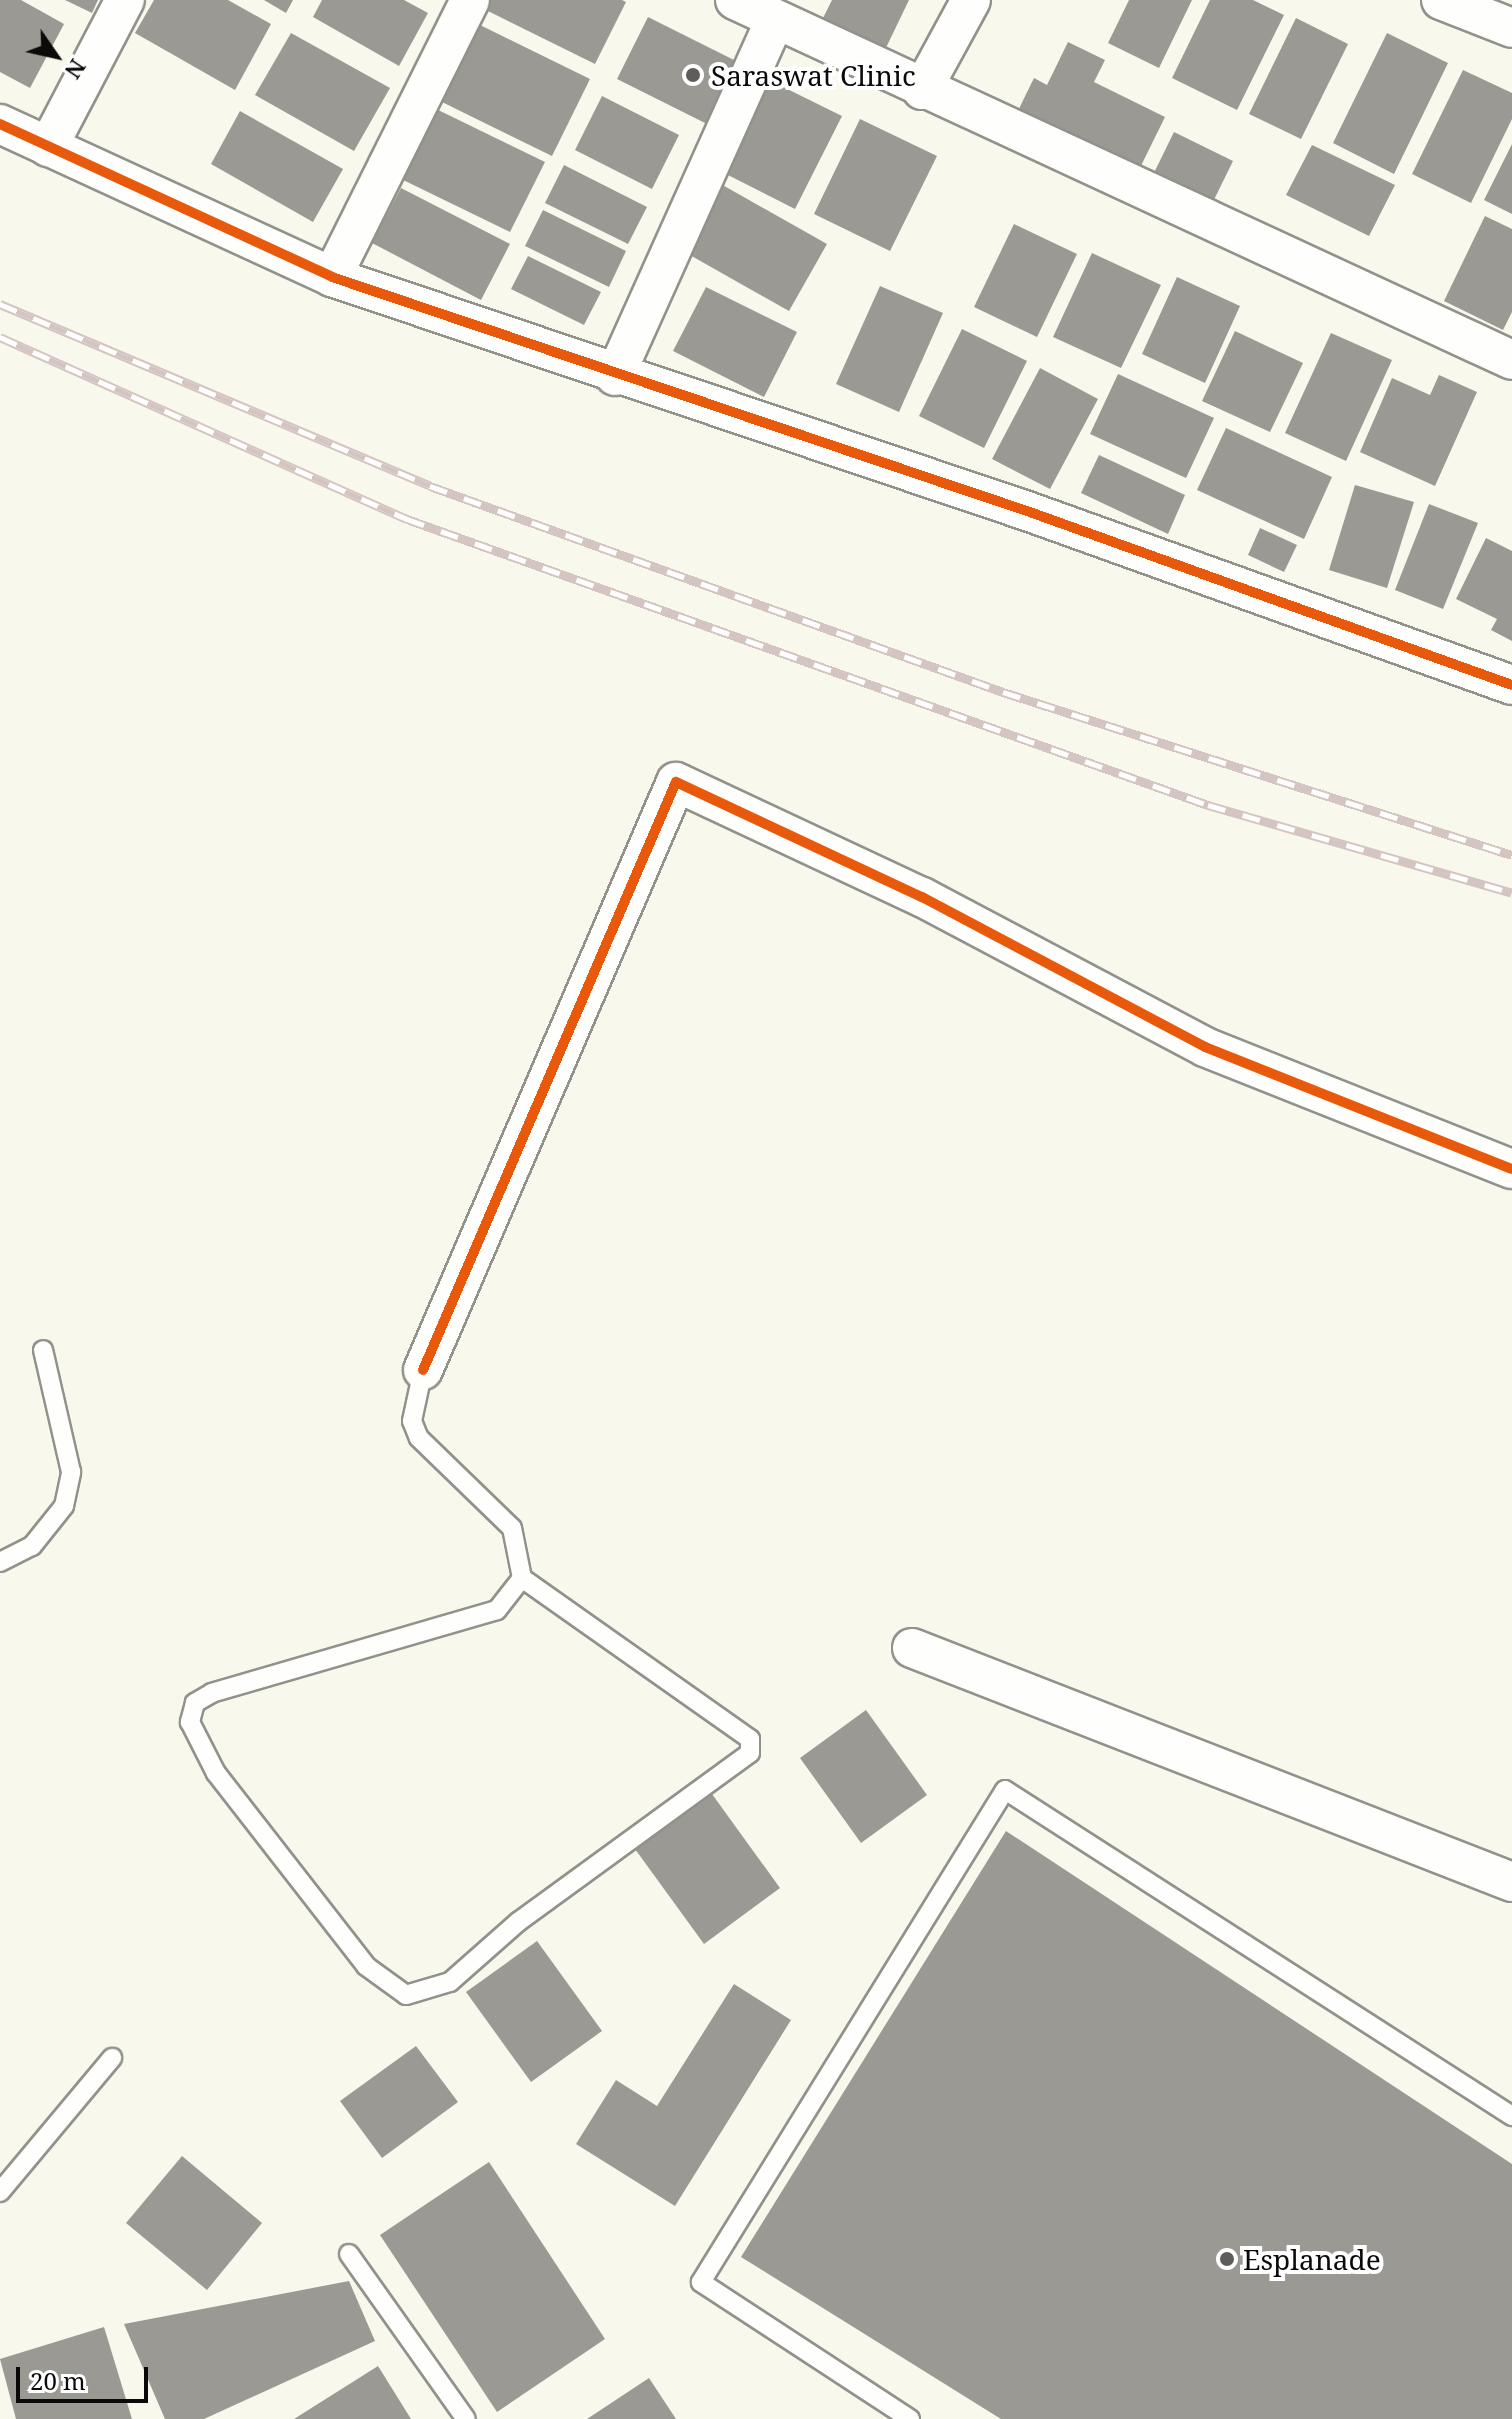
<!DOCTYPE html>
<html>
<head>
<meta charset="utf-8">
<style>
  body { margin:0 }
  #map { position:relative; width:1512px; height:2419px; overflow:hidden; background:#f9f8ed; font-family:"Noto Serif",serif }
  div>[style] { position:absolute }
  .building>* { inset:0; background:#9b9994 }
  .roads { filter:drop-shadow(2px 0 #92918c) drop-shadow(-2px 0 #92918c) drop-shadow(0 2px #92918c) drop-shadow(0 -2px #92918c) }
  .lane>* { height:18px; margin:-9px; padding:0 9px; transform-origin:9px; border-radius:9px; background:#fefefc }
  .street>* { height:38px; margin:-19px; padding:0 19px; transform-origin:19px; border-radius:19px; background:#fefefc }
  .rail>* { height:9px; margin-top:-4.5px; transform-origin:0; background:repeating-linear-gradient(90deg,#fff 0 18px,#d5c5c2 0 36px); box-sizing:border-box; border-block:2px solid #d5c5c2 }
  .cycleway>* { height:10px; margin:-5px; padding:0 5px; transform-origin:5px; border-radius:5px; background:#e8590c }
  .dots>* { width:22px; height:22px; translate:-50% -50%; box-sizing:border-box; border:4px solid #fff; border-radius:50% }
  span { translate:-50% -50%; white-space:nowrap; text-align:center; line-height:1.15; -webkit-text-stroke:8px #fff; paint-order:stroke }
  .poi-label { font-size:28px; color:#0a0a0a }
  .left { translate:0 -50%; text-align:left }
  .north { position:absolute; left:16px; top:16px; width:80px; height:80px; -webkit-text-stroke:6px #fff; paint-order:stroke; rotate:124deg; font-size:22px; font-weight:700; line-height:32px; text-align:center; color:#0a0a0a }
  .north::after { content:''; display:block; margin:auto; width:28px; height:36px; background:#0a0a0a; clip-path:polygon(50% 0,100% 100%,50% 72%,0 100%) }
  .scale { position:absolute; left:16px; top:2367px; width:132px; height:36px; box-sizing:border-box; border:4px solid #0a0a0a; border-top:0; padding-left:10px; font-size:24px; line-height:28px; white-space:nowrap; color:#0a0a0a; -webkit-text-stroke:6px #fff; paint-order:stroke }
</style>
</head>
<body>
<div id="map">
  <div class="building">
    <div style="clip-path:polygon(0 0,21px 0,64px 24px,30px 88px,0 72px)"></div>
    <div style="clip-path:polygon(65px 0,98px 0,92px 13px)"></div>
    <div style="clip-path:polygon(154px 0,228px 0,271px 24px,235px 90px,135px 33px)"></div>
    <div style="clip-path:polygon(264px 0,293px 0,286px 13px)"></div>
    <div style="clip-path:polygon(322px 0,404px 0,428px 13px,399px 66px,313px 17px)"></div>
    <div style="clip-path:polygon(488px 0,622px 0,626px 2px,595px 64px,484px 9px)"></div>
    <div style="clip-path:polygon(832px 0,909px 0,883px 54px,820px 24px)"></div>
    <div style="clip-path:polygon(1129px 0,1192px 0,1159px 68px,1108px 43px)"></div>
    <div style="clip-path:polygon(1210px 0,1253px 0,1284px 15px,1237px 110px,1172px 78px)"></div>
    <div style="clip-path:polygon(648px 17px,752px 69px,721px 131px,617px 79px)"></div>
    <div style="clip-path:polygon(1296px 18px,1348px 44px,1301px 139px,1249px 114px)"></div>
    <div style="clip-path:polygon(480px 25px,590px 79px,552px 156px,442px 102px)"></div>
    <div style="clip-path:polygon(291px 33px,390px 88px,354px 151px,255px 95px)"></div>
    <div style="clip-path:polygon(1387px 33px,1448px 63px,1394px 174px,1333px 143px)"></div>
    <div style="clip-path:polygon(1068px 42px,1105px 60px,1094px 82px,1165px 117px,1134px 180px,1013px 121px,1034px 78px,1047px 85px)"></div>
    <div style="clip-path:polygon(1463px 70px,1512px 93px,1512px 119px,1471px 203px,1412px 174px)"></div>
    <div style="clip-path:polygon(771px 81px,842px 116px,795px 209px,724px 173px)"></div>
    <div style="clip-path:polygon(602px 96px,679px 135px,652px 189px,575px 150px)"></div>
    <div style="clip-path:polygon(432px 107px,545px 162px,510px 232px,397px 177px)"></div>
    <div style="clip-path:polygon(240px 111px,343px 169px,313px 222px,211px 164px)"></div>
    <div style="clip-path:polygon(860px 119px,937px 156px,890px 251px,814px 214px)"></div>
    <div style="clip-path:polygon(1174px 132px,1233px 161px,1207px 214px,1148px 185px)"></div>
    <div style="clip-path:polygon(1512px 144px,1512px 214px,1484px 200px)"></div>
    <div style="clip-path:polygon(1312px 145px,1395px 185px,1369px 236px,1286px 195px)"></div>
    <div style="clip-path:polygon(564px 165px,647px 207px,628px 244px,545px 203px)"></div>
    <div style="clip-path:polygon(719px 183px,827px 244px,789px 311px,681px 250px)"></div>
    <div style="clip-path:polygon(401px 188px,510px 244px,481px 300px,372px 243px)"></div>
    <div style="clip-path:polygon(543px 210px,626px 251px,609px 287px,525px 246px)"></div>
    <div style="clip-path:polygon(1485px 216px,1512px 229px,1512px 312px,1503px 330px,1444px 301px)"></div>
    <div style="clip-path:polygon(1014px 224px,1077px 254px,1037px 337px,974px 307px)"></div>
    <div style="clip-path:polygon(1092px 253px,1161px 285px,1121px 368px,1053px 337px)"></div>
    <div style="clip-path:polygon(528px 256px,601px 292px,584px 325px,511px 289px)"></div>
    <div style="clip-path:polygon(1177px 277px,1240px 306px,1205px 383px,1142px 354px)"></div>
    <div style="clip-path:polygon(880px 286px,943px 313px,899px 412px,836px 384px)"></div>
    <div style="clip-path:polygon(706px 287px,797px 332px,764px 397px,673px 351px)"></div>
    <div style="clip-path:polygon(962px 329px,1027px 361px,984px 448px,919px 416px)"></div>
    <div style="clip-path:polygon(1235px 331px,1303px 363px,1270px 432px,1202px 401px)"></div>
    <div style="clip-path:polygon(1331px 333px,1392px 360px,1346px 461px,1285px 433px)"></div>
    <div style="clip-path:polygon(1040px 368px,1098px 399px,1050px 489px,992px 459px)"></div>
    <div style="clip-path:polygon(1118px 374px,1214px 418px,1186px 478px,1090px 434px)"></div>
    <div style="clip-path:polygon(1439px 375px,1477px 392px,1435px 486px,1360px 452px,1392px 378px,1430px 395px)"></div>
    <div style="clip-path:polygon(1226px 428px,1332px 477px,1304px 539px,1197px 490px)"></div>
    <div style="clip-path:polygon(1099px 455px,1185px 495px,1168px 534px,1081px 493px)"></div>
    <div style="clip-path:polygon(1355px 485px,1414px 502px,1387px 588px,1329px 570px)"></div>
    <div style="clip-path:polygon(1429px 504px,1478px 523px,1443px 609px,1395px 590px)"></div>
    <div style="clip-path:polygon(1260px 528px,1297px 545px,1284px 572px,1248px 555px)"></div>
    <div style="clip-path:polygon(1486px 538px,1512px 551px,1512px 641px,1491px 630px,1497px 619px,1456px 599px)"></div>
    <div style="clip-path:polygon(866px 1710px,927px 1795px,861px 1843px,800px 1758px)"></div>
    <div style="clip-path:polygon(712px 1794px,780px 1888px,704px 1944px,635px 1849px)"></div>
    <div style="clip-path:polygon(1006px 1831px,1512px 2164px,1512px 2419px,1001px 2419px,741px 2257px)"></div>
    <div style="clip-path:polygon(537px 1941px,602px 2031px,531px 2082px,466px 1992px)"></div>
    <div style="clip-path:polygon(734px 1984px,791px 2020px,675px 2206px,576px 2144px,616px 2080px,657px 2106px)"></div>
    <div style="clip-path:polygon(416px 2046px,458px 2102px,382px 2158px,340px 2101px)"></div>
    <div style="clip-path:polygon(182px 2156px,262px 2223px,207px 2290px,126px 2223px)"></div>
    <div style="clip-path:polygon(489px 2162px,605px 2339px,497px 2412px,380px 2235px)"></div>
    <div style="clip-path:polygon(349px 2281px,375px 2341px,204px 2419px,165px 2419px,124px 2324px)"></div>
    <div style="clip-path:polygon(104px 2327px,132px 2419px,16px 2419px,0 2359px)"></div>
    <div style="clip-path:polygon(378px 2366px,411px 2419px,294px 2419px)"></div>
    <div style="clip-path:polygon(649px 2378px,676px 2419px,587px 2419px)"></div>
  </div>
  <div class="roads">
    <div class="lane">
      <div style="left:423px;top:1370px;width:52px;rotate:102.2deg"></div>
      <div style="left:412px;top:1421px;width:18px;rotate:68deg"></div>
      <div style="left:419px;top:1438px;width:129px;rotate:44.1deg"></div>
      <div style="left:512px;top:1528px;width:51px;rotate:78.7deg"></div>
      <div style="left:522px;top:1578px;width:41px;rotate:128deg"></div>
      <div style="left:497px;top:1610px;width:297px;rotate:163.8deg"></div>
      <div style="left:212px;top:1693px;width:20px;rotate:150deg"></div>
      <div style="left:195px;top:1703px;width:20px;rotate:105deg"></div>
      <div style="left:190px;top:1722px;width:57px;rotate:63deg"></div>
      <div style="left:216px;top:1773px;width:244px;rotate:52.1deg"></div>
      <div style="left:366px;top:1966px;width:49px;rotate:35.9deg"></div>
      <div style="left:406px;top:1995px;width:46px;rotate:-16.5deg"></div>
      <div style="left:450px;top:1982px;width:91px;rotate:-41.4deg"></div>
      <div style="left:518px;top:1922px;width:287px;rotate:-36.1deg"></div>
      <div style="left:750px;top:1753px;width:14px;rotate:-90deg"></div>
      <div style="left:750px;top:1739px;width:279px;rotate:-144.8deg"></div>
      <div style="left:0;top:1562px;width:36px;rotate:-27deg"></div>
      <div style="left:32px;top:1546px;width:51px;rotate:-51.3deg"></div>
      <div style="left:64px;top:1506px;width:35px;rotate:-78deg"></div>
      <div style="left:71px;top:1472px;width:125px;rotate:-102.9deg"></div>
      <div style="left:0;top:2192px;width:175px;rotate:-50.1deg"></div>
      <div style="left:349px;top:2254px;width:202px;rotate:54.7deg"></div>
      <div style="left:910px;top:2419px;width:250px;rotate:-146.8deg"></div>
      <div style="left:701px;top:2282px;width:578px;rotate:-58.29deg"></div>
      <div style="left:1005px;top:1790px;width:603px;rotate:32.74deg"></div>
    </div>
    <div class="street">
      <div style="left:735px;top:0;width:856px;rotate:24.86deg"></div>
      <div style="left:1441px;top:0;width:76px;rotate:21.5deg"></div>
      <div style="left:922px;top:90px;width:102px;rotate:-61.4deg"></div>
      <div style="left:0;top:124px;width:366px;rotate:24.7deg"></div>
      <div style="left:332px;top:277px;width:733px;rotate:18.61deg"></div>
      <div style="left:1027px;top:511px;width:515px;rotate:19.74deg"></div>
      <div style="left:48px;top:147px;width:166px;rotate:-62.4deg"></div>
      <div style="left:332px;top:277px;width:309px;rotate:-63.5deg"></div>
      <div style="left:615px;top:376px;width:390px;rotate:-65.8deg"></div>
      <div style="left:423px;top:1370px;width:640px;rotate:-66.72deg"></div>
      <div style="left:676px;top:782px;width:272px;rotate:25.1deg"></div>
      <div style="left:922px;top:897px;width:320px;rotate:27.9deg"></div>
      <div style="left:1205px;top:1047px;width:330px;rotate:21.7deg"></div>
      <div style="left:912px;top:1648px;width:644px;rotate:21.31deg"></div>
    </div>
  </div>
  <div class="rail">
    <div style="left:0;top:304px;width:467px;rotate:22.9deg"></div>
    <div style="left:430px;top:486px;width:609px;rotate:19.77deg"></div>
    <div style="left:1003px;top:692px;width:534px;rotate:17.76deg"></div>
    <div style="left:0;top:337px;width:446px;rotate:24.1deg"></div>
    <div style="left:407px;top:519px;width:851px;rotate:19.65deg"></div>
    <div style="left:1208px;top:805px;width:316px;rotate:16.1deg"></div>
  </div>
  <div class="cycleway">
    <div style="left:0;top:124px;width:366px;rotate:24.7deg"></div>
    <div style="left:332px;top:277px;width:733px;rotate:18.61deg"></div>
    <div style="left:1027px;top:511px;width:515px;rotate:19.74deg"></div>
    <div style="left:423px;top:1370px;width:640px;rotate:-66.72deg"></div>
    <div style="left:676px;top:782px;width:272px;rotate:25.1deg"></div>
    <div style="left:922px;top:897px;width:320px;rotate:27.9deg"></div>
    <div style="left:1205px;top:1047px;width:330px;rotate:21.7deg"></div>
  </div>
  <div class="dots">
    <div style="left:693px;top:75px;background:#5e5d59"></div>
    <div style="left:1227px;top:2259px;background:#5e5d59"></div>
  </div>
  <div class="poi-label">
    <span class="left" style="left:711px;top:75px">Saraswat Clinic</span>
    <span class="left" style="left:1243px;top:2259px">Esplanade</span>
  </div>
  <div class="north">N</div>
  <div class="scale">20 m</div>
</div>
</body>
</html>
